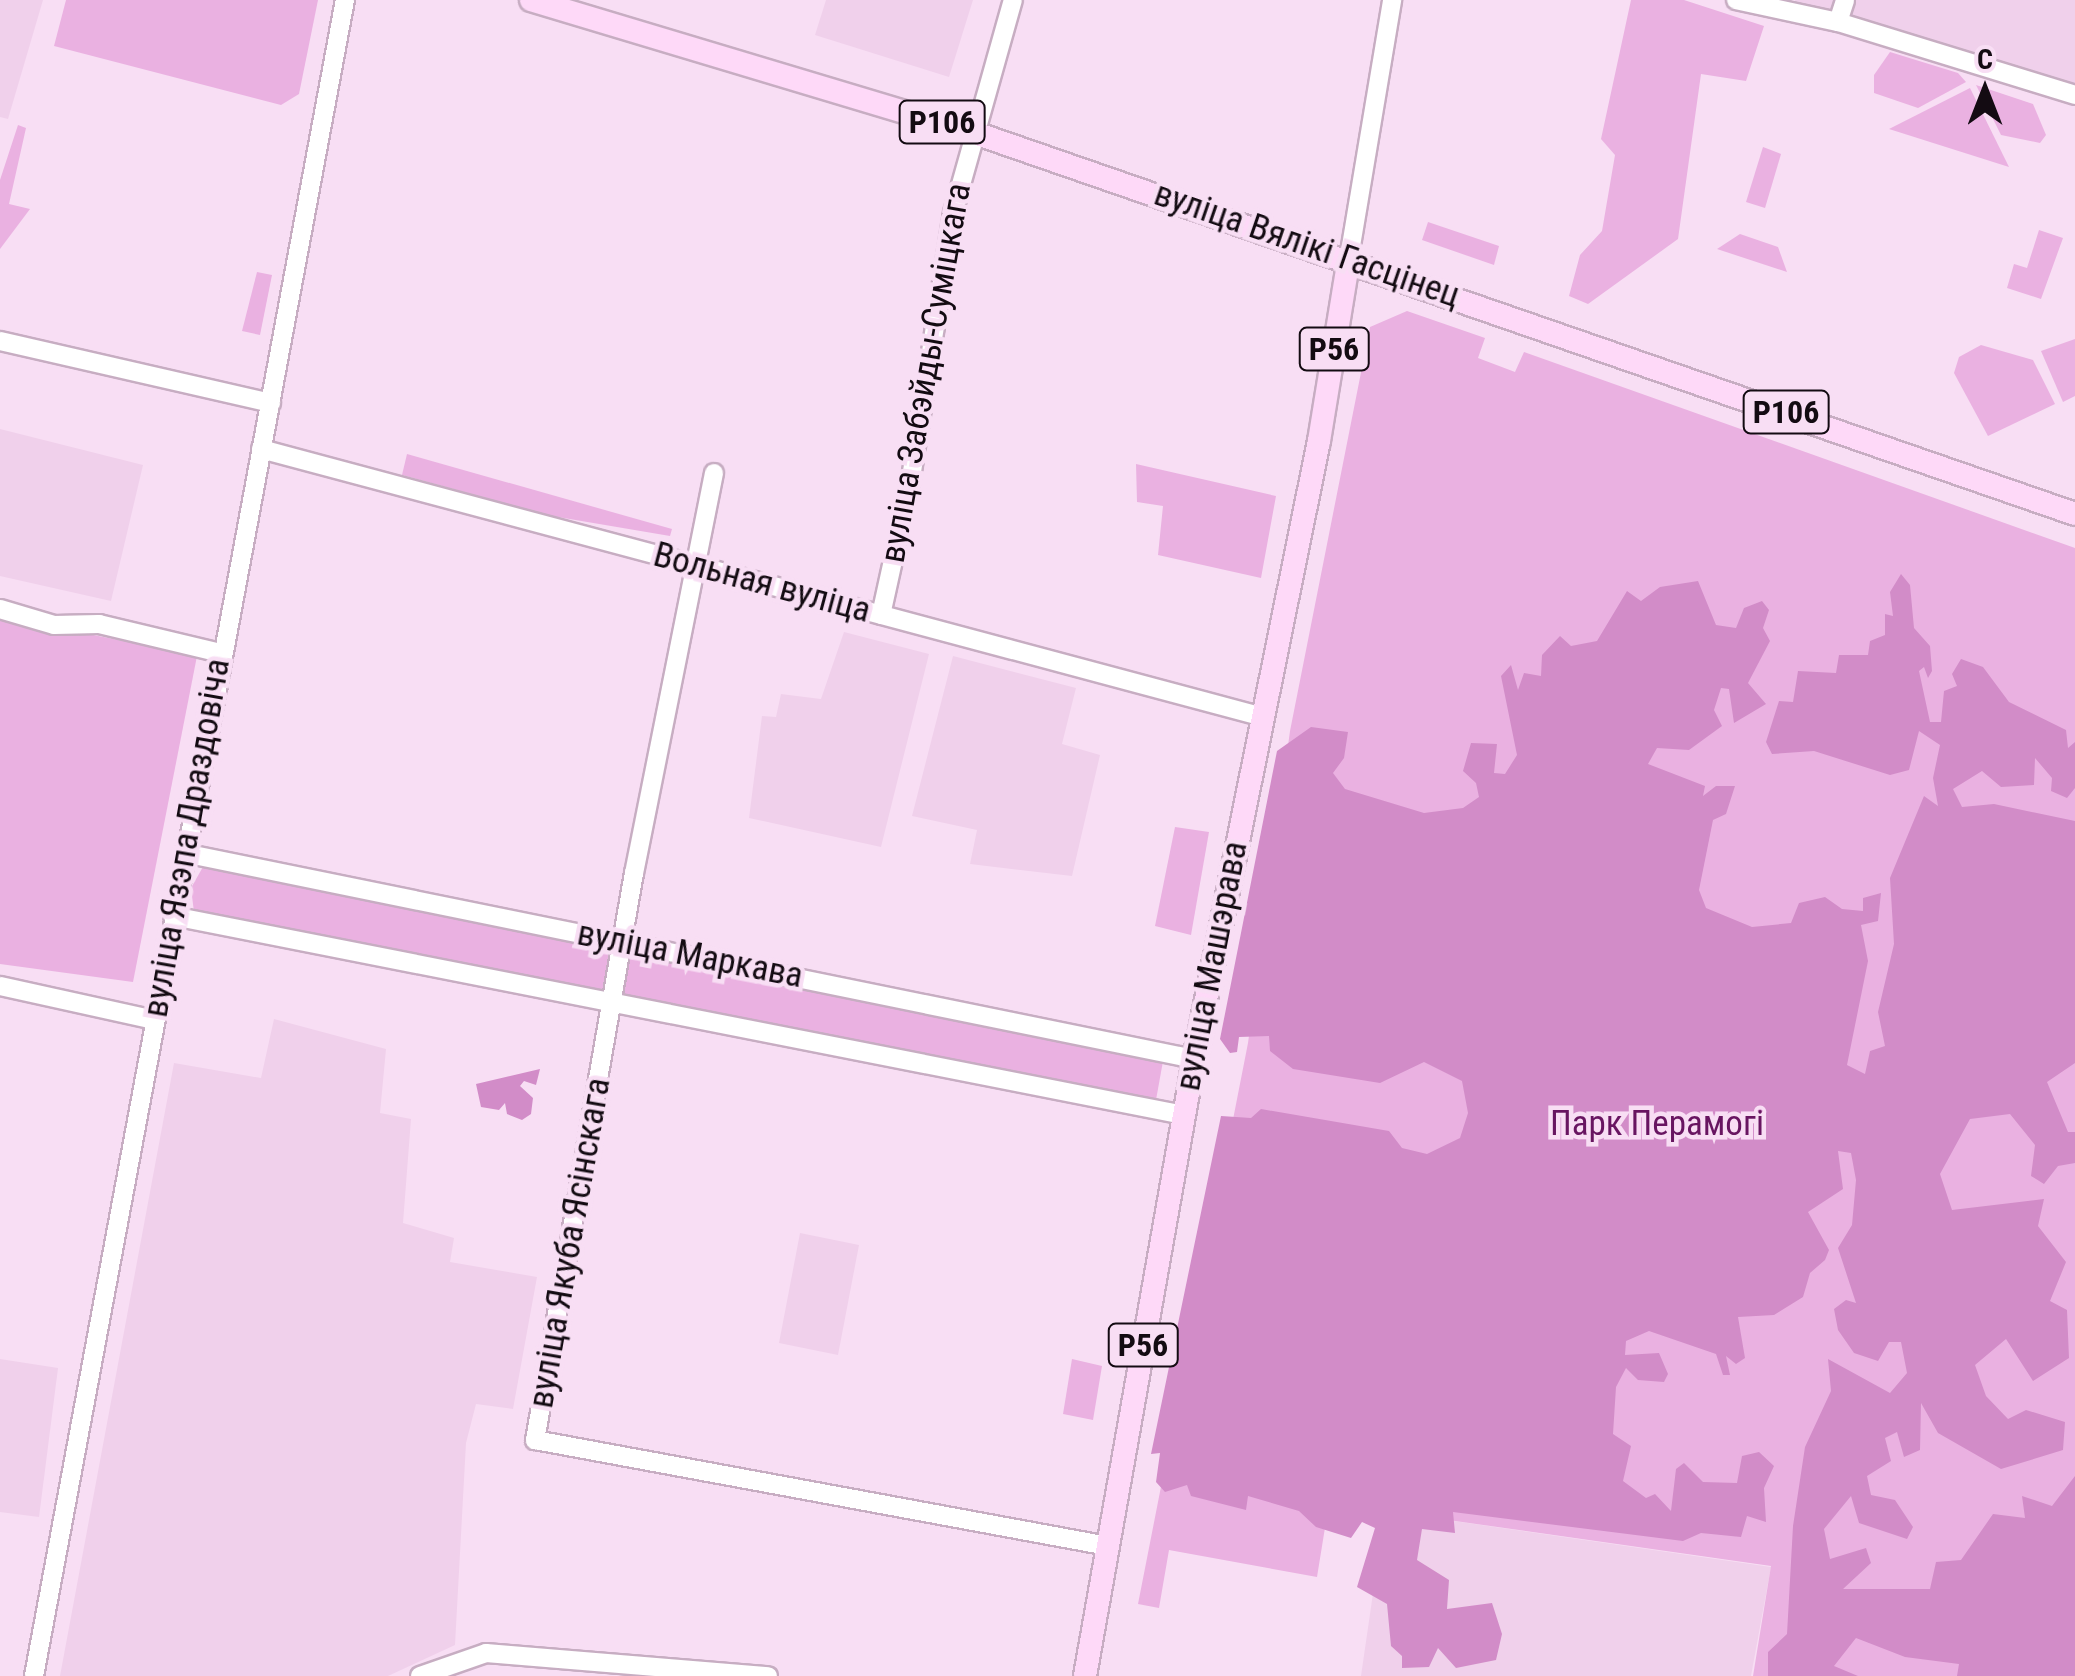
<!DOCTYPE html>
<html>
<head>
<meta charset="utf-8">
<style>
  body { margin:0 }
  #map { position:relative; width:2075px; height:1676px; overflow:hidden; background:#f8def4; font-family:"Roboto Condensed",sans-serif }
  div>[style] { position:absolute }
  .built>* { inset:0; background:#f0d0eb }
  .green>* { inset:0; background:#eab1e1 }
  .forest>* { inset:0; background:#d28cc8 }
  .roads { filter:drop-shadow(2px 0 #c7adc2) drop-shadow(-2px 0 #c7adc2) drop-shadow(0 2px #c7adc2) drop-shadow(0 -2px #c7adc2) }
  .minor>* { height:18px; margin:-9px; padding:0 9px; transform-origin:9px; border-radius:9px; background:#fff }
  .major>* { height:22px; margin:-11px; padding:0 11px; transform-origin:11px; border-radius:11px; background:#fed9f8 }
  span { translate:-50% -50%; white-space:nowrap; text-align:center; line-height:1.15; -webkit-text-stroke:9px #f8def4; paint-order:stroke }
  .shield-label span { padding:2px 8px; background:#f8def4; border:2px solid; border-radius:8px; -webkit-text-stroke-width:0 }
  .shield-label { font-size:32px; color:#130b12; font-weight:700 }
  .street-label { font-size:35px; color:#130b12 }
  .park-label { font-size:35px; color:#681561 }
  .north { position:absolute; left:1935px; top:40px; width:100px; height:100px; -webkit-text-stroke:8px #f8def4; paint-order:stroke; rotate:0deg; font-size:28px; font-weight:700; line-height:40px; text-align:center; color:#130b12 }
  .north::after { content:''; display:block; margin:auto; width:35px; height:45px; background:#130b12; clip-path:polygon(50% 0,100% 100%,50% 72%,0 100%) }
</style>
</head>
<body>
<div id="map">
  <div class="built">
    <div style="clip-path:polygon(0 0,43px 0,8px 119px,0 117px)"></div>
    <div style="clip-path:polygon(826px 0,973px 0,949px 77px,815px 35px)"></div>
    <div style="clip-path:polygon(1795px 0,2075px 0,2075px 88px,1798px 8px)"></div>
    <div style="clip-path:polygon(0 429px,143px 465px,111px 601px,0 576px)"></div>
    <div style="clip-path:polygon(844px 632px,929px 654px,881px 847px,749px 818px,762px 716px,776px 717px,781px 694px,821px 699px)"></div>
    <div style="clip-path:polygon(953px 656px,1076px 688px,1062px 744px,1100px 755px,1072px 876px,970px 864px,977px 830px,912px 816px)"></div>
    <div style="clip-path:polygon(274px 1019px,386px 1049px,380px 1113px,411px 1119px,403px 1223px,454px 1238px,450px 1262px,537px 1277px,513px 1409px,476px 1404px,466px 1443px,455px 1645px,388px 1676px,60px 1676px,174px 1063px,261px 1078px)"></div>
    <div style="clip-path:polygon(800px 1233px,859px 1245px,838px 1355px,779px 1343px)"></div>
    <div style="clip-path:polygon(0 1359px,58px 1368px,39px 1517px,0 1512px)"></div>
    <div style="clip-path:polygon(1385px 1511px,1771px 1567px,1751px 1676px,1361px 1676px)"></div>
  </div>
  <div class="green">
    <div style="clip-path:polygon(66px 0,318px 0,299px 94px,281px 105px,54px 46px)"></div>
    <div style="clip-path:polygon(1631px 0,1684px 0,1764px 26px,1746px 81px,1701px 74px,1678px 239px,1588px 304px,1569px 296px,1580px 255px,1602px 231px,1615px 155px,1601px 139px)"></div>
    <div style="clip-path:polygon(1890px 52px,1958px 73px,1966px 82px,1918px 108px,1874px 93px,1874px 75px)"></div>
    <div style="clip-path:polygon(1976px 85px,2033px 104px,2046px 135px,2040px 143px,2001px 135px)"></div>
    <div style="clip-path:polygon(1970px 88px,2009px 167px,1889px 129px)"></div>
    <div style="clip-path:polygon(18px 125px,26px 128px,9px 204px,30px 209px,0 249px,0 180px)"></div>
    <div style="clip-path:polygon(1763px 147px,1781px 154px,1765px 208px,1746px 202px)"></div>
    <div style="clip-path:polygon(1428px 222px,1499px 246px,1494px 265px,1422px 240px)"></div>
    <div style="clip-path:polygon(2039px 230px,2063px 238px,2041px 299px,2007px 288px,2014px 264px,2027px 268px)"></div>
    <div style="clip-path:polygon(1740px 234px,1778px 247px,1787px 272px,1717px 249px)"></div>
    <div style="clip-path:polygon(257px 272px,272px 275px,260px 335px,242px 331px)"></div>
    <div style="clip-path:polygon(1407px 311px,1485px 338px,1478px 358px,1515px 372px,1524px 352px,2075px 548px,2075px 1676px,1753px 1676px,1771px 1566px,1329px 1503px,1317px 1577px,1169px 1550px,1159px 1608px,1138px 1604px,1248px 1043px,1290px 731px,1370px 327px)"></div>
    <div style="clip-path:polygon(2075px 339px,2075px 396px,2063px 402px,2041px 351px)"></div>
    <div style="clip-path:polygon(1981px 345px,2033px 360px,2055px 404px,1988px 436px,1954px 373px,1959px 357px)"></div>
    <div style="clip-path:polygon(407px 454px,672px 529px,670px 536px,552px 516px,402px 475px)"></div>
    <div style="clip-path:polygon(1136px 464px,1276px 496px,1261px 578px,1158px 555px,1163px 506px,1137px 502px)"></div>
    <div style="clip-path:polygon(0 616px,197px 656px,133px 982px,0 964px)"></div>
    <div style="clip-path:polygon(1175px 827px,1209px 832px,1191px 935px,1155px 926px)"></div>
    <div style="clip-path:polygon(204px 865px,1163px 1061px,1156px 1100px,194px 912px,191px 888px)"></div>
    <div style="clip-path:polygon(1072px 1359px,1102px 1366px,1093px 1420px,1063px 1414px)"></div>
  </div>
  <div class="forest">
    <div style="clip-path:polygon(1901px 574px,1910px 585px,1914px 628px,1930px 646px,1932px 671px,1928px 678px,1924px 667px,1919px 671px,1930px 722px,1941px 722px,1944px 691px,1957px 686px,1952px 674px,1961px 659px,1983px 667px,2009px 702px,2066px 730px,2068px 748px,2075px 742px,2075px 788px,2067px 798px,2051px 791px,2052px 778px,2035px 758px,2034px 785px,2001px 787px,1982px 771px,1953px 789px,1962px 807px,1994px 804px,2075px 821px,2075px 1063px,2047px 1082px,2068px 1132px,2075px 1132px,2075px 1163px,2058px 1166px,2044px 1184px,2031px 1176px,2035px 1145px,2010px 1114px,1970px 1119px,1940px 1174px,1952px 1210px,2044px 1199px,2038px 1226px,2066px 1262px,2050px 1301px,2067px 1310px,2069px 1358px,2033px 1381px,2006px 1339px,1975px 1365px,1986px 1396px,2008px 1419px,2026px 1410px,2065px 1422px,2063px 1450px,2001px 1469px,1938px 1433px,1921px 1403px,1920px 1450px,1904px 1457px,1897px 1432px,1885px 1438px,1891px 1461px,1867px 1476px,1871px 1495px,1895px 1500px,1913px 1527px,1907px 1539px,1859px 1523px,1851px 1496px,1824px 1529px,1830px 1559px,1866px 1548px,1871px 1563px,1843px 1589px,1930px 1589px,1936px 1562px,1961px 1560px,1993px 1514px,2025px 1518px,2022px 1496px,2052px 1506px,2075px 1476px,2075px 1676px,1957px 1676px,1959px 1664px,1905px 1657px,1856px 1638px,1834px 1666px,1858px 1676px,1768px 1676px,1768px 1652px,1787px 1634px,1793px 1526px,1805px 1447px,1831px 1391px,1828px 1359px,1890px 1393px,1907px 1373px,1901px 1342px,1889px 1342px,1878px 1361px,1854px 1353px,1838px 1330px,1834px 1309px,1846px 1300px,1856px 1303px,1838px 1248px,1852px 1225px,1856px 1180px,1851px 1153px,1838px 1151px,1843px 1189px,1808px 1212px,1829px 1250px,1825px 1260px,1810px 1273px,1803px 1297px,1774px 1315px,1738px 1317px,1745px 1358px,1736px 1364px,1726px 1356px,1730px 1375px,1723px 1375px,1716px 1354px,1649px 1331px,1626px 1341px,1625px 1355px,1659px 1353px,1668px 1374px,1664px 1382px,1638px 1380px,1626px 1368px,1616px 1387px,1613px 1434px,1631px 1446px,1623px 1481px,1646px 1498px,1655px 1494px,1671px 1511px,1676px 1469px,1684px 1463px,1703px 1482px,1737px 1483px,1742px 1456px,1759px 1452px,1774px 1466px,1764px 1488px,1766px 1522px,1747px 1516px,1741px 1537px,1701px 1533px,1683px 1541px,1453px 1512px,1455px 1533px,1422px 1529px,1417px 1560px,1449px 1580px,1447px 1609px,1492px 1603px,1502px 1634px,1496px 1660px,1456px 1668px,1438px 1648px,1429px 1667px,1402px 1668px,1402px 1656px,1391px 1646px,1387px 1604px,1357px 1587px,1375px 1528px,1362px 1522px,1351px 1538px,1316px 1527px,1299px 1511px,1248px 1496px,1246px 1510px,1191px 1496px,1187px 1485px,1165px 1492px,1156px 1482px,1160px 1453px,1151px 1454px,1221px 1116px,1251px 1118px,1261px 1109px,1389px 1131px,1402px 1148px,1427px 1154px,1460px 1138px,1468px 1113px,1462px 1081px,1424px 1062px,1380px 1083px,1293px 1069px,1270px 1051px,1269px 1036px,1239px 1037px,1237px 1052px,1230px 1053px,1220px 1039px,1277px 751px,1311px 727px,1348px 732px,1344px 758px,1333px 773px,1345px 789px,1424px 813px,1463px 808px,1479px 797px,1476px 783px,1463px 771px,1471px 743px,1497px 744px,1494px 773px,1505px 774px,1517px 755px,1501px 676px,1511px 665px,1518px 690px,1524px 673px,1541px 676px,1542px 655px,1560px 636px,1571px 646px,1597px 641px,1627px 591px,1641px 601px,1660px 587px,1698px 581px,1716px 625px,1736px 628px,1744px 608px,1762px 601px,1769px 610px,1763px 628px,1770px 641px,1748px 683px,1766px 704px,1734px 723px,1729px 689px,1721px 688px,1714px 710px,1722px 726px,1689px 750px,1657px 748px,1648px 764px,1705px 786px,1703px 796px,1716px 786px,1735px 786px,1726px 814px,1713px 820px,1699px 890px,1706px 908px,1752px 927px,1791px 923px,1799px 903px,1825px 897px,1842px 909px,1863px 911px,1863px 898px,1881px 893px,1878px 921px,1861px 925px,1868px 961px,1847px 1065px,1865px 1074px,1870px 1051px,1885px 1046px,1878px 1012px,1894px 944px,1890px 878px,1924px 796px,1938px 806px,1933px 778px,1940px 745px,1919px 731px,1909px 770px,1890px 775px,1814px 751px,1772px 754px,1766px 742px,1779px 701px,1793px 702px,1798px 671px,1836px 673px,1839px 655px,1868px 655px,1870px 641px,1885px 635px,1885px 614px,1893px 616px,1890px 592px)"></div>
    <div style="clip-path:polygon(540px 1069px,536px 1085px,524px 1081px,520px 1086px,533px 1098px,531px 1114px,522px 1120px,507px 1114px,505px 1103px,499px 1110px,481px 1107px,476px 1084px)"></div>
  </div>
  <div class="roads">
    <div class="minor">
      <div style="left:1736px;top:0;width:104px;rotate:12.2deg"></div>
      <div style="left:1838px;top:22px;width:248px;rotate:17.1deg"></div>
      <div style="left:1838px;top:22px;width:23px;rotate:-72deg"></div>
      <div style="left:1349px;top:258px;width:262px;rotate:-80.5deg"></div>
      <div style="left:0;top:341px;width:278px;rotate:12.9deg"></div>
      <div style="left:261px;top:449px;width:1037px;rotate:14.97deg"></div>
      <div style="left:714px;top:473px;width:408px;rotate:101.3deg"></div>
      <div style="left:634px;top:873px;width:576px;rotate:99.9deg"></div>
      <div style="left:535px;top:1440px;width:583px;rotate:10.48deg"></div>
      <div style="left:0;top:609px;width:56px;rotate:16.5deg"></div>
      <div style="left:54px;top:625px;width:45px;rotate:-1.3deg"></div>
      <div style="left:99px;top:624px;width:125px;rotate:13.4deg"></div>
      <div style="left:881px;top:615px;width:140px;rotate:-77.6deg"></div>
      <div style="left:911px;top:478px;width:268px;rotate:-81deg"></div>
      <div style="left:953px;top:213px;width:221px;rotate:-74.3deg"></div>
      <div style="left:184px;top:853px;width:1031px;rotate:11.53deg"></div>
      <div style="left:173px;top:916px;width:1030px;rotate:11.14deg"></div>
      <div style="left:0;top:986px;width:158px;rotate:12.4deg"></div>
      <div style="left:34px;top:1676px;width:1705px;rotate:-79.49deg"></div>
      <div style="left:420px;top:1676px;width:70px;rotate:-19.2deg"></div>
      <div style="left:486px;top:1653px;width:283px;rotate:4.7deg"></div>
    </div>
    <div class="major">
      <div style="left:531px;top:0;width:460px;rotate:16.7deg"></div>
      <div style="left:972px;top:132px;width:1167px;rotate:19.1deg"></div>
      <div style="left:1085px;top:1676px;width:627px;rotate:-79.98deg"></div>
      <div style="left:1194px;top:1059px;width:631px;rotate:-78.57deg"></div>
      <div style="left:1319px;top:441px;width:185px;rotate:-80.7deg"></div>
    </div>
  </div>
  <div class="shield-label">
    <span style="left:942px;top:122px">Р106</span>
    <span style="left:1334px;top:349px">Р56</span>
    <span style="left:1786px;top:412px">Р106</span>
    <span style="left:1143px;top:1345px">Р56</span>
  </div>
  <div class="street-label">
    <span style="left:1307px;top:245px;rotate:19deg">вуліца Вялікі Гасцінец</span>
    <span style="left:926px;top:373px;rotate:-80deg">вуліца Забэйды-Суміцкага</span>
    <span style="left:762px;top:583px;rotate:15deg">Вольная вуліца</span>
    <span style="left:187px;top:838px;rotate:-80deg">вуліца Язэпа Драздовіча</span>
    <span style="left:690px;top:955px;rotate:11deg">вуліца Маркава</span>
    <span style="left:1212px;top:966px;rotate:-79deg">вуліца Машэрава</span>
    <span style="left:570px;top:1243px;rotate:-80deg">вуліца Якуба Ясінскага</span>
  </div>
  <div class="park-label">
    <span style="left:1657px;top:1124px">Парк Перамогі</span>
  </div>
  <div class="north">С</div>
</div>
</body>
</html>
